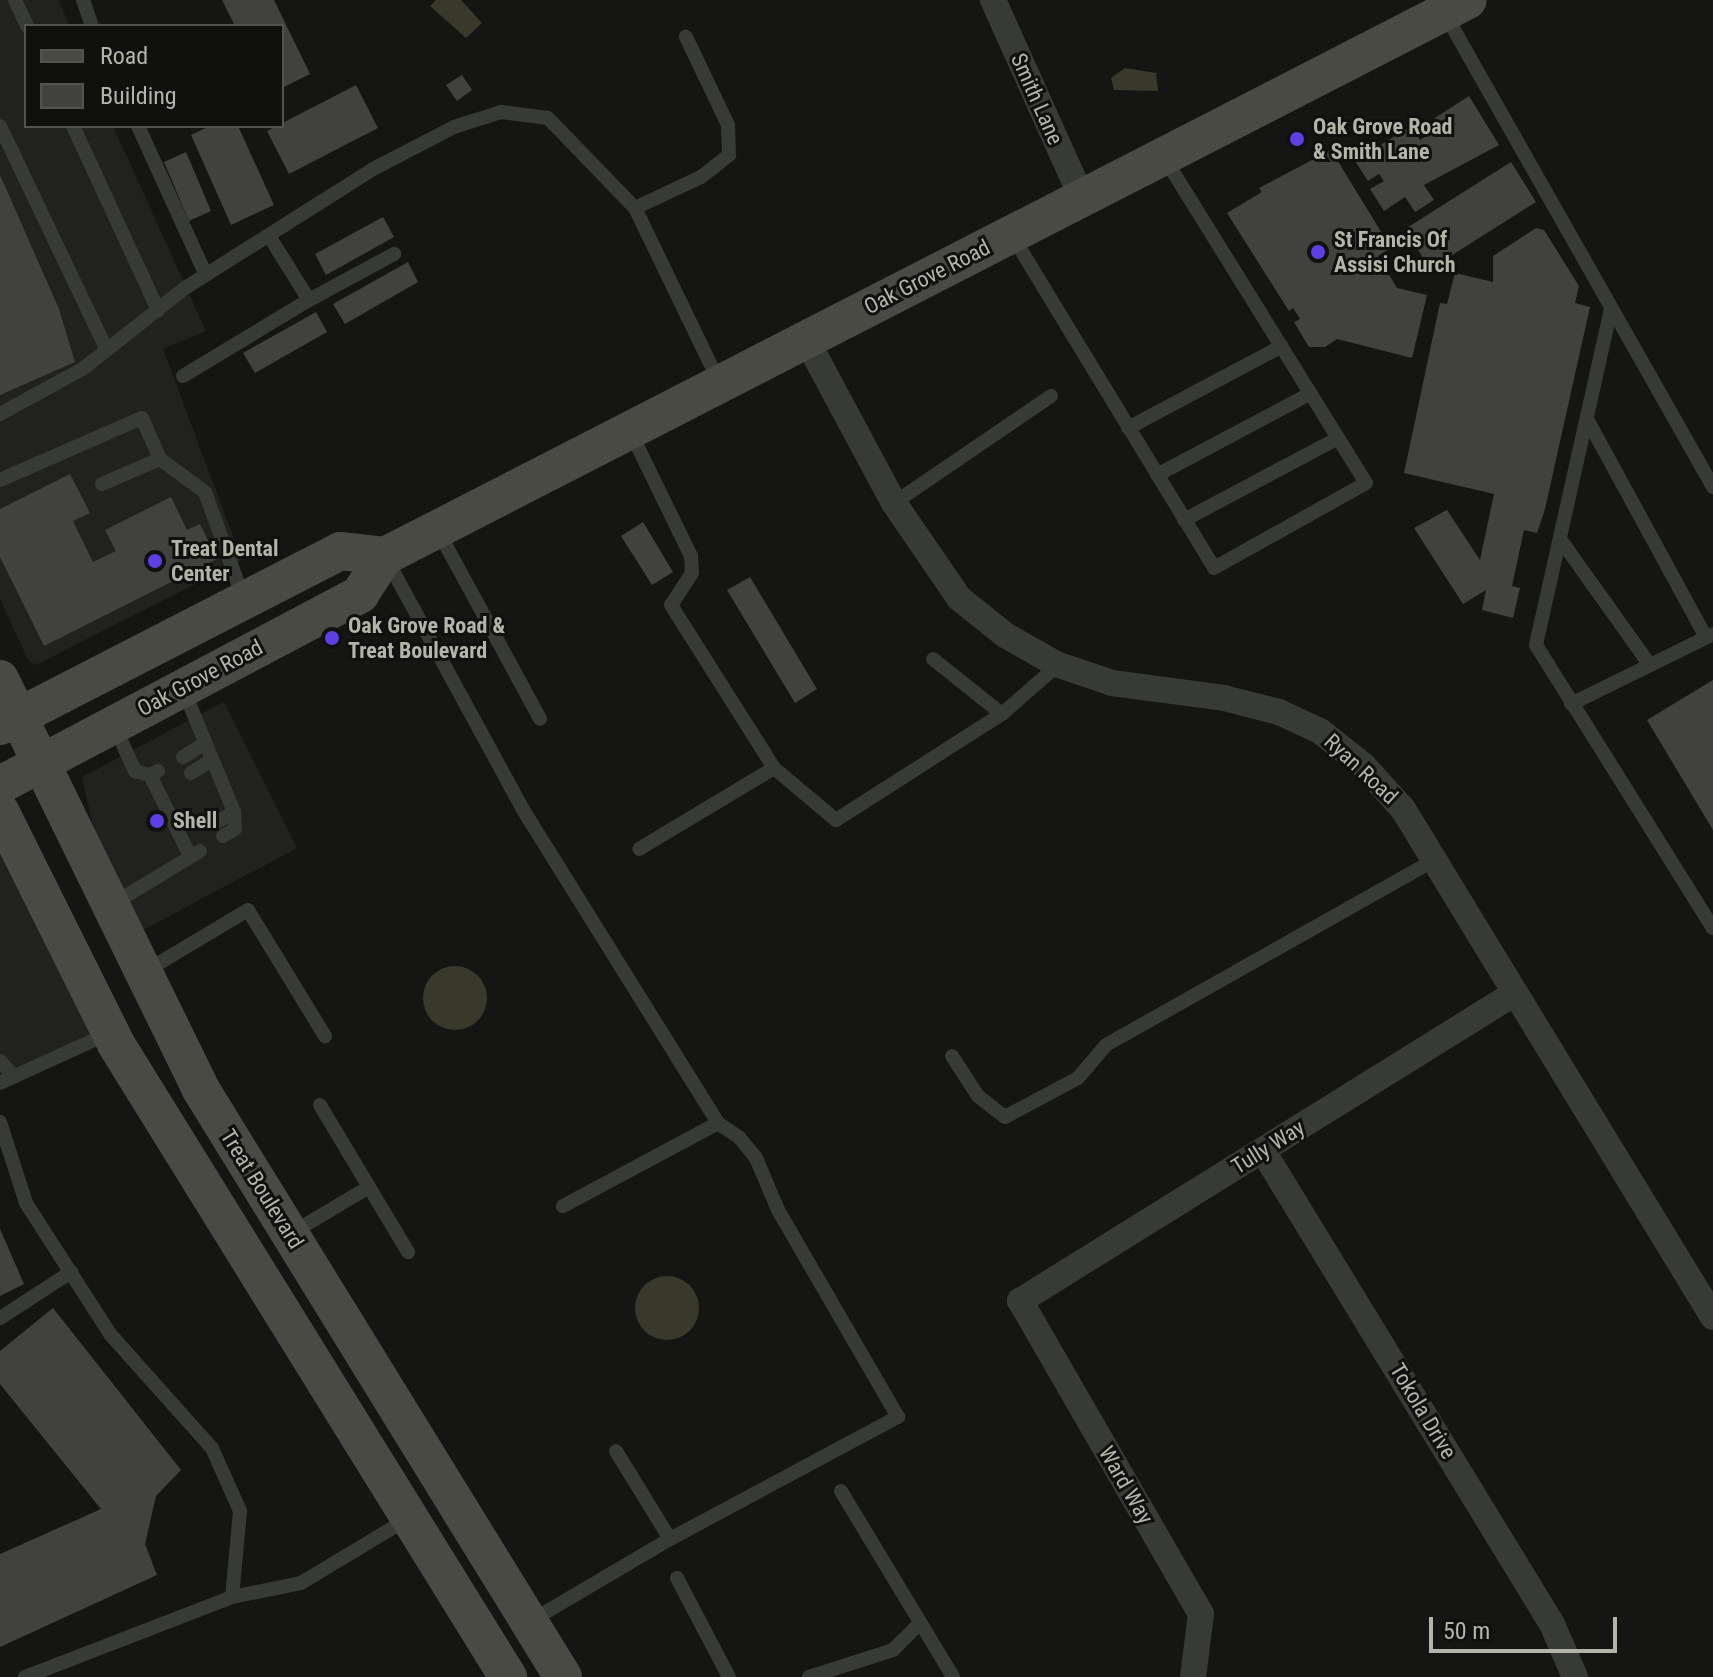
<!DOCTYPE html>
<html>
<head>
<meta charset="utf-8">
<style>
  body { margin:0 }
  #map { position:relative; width:1713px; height:1677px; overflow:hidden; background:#151614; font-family:"Roboto Condensed",sans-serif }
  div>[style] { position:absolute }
  .built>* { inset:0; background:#212220 }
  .water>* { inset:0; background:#38382b }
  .round { border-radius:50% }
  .building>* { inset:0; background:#41423e }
  .service>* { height:14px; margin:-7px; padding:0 7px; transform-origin:7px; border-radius:7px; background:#383a35 }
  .minor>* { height:26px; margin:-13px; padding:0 13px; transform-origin:13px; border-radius:13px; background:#383a35 }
  .secondary>* { height:38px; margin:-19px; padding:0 19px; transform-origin:19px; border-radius:19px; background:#484a43 }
  .dots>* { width:22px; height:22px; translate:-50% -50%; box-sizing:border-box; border:4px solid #10110f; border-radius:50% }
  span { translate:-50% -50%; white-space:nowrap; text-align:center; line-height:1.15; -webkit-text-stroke:6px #10110f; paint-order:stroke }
  .street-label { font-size:22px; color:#b2b5a7 }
  .poi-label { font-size:22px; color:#b2b5a7; font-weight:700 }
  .left { translate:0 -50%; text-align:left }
  .legend { position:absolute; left:24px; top:24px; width:260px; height:104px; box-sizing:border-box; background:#10110f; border:2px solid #51534c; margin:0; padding:10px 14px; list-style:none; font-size:24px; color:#b2b5a7 }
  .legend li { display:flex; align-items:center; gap:16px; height:40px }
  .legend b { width:40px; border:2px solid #51534c }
  .scale { position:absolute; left:1429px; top:1617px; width:188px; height:36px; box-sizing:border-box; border:4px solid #b2b5a7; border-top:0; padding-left:10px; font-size:24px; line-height:28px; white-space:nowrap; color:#b2b5a7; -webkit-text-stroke:6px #10110f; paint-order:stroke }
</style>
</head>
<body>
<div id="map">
  <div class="built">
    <div style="clip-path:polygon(0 0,58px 0,70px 26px,26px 26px,26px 126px,113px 126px,206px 331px,163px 349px,242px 560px,36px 665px,28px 660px,0 599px)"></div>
    <div style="clip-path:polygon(224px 702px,297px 848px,128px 938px,111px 905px,82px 777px)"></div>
    <div style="clip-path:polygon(0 811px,111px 1032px,0 1083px)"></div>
  </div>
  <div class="water">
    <div style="clip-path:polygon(436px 0,461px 0,482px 23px,466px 38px,430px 6px)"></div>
    <div style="clip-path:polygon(1125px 68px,1156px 73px,1158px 91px,1114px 90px,1111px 78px)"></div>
    <div class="round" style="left:423px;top:966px;width:64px;height:64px"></div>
    <div class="round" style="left:635px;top:1276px;width:64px;height:64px"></div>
  </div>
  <div class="building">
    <div style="clip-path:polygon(222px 0,274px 0,310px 74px,282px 88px,282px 26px,235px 26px)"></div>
    <div style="clip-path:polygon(462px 75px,472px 90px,457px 101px,446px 85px)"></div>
    <div style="clip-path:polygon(356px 85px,378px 128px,289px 174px,267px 131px)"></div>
    <div style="clip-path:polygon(1469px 96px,1499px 145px,1424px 185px,1434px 200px,1415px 212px,1405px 197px,1384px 211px,1370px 189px,1384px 181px,1379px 174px,1368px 181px,1355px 161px,1411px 126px,1420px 140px,1441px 127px,1435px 118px)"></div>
    <div style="clip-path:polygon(210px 126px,238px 126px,274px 205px,231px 225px,191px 135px)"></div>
    <div style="clip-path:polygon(1331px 150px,1391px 248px,1378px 256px,1397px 288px,1427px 295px,1412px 358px,1337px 339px,1325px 347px,1309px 347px,1294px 322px,1300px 319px,1293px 308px,1289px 311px,1227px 213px,1262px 192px,1259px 188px)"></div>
    <div style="clip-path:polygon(186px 152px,211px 211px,189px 221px,164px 162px)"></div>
    <div style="clip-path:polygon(1511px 162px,1536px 202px,1430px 269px,1405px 229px)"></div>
    <div style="clip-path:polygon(0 175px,59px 309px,75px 362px,0 395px)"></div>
    <div style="clip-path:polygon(383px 217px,394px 237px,326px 275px,315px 254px)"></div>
    <div style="clip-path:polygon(1536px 228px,1544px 230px,1579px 286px,1575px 303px,1590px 307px,1545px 509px,1537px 533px,1524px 530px,1512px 586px,1520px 588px,1513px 618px,1482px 610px,1486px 590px,1463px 604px,1414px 528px,1447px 510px,1480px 560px,1494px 494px,1404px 473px,1440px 303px,1447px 304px,1455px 273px,1493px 282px,1493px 256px)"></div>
    <div style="clip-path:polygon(408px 262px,418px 282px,345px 324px,333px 304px)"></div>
    <div style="clip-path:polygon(316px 312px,327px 332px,255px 373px,243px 353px)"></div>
    <div style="clip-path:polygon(70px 474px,90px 513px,73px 521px,93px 562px,116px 551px,105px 530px,171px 497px,187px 530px,200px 524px,217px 559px,44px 646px,0 557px,0 509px)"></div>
    <div style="clip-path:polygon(643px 522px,673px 572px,652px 585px,621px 536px)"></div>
    <div style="clip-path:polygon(750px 577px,817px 689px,795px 703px,727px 590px)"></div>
    <div style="clip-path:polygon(1713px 680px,1713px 830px,1647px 720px)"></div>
    <div style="clip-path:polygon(0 1229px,24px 1284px,0 1296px)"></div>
    <div style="clip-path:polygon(53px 1308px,181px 1470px,156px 1496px,145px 1544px,157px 1575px,0 1647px,0 1554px,101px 1509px,0 1384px,0 1351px)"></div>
  </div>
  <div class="service">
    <div style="left:15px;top:0;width:29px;rotate:65deg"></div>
    <div style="left:83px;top:0;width:28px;rotate:71deg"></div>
    <div style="left:1445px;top:14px;width:544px;rotate:60.46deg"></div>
    <div style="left:0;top:126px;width:248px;rotate:64.5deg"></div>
    <div style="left:73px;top:126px;width:203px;rotate:65.2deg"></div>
    <div style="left:138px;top:126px;width:164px;rotate:65.5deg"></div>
    <div style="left:635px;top:208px;width:73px;rotate:-25.2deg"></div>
    <div style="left:701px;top:177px;width:36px;rotate:-38deg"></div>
    <div style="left:729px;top:155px;width:30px;rotate:-92deg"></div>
    <div style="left:728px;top:125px;width:98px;rotate:-115.5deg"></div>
    <div style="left:1013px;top:237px;width:387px;rotate:58.7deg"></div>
    <div style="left:1214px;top:568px;width:174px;rotate:-29.2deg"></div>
    <div style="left:1366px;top:483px;width:381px;rotate:-121.8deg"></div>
    <div style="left:309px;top:300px;width:97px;rotate:-28.4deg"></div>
    <div style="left:1611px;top:309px;width:344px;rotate:102.6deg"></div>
    <div style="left:1536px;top:645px;width:334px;rotate:58deg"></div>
    <div style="left:183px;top:376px;width:147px;rotate:-31.1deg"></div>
    <div style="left:309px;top:300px;width:75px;rotate:-122deg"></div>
    <div style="left:0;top:414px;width:96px;rotate:-28.7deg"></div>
    <div style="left:84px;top:368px;width:129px;rotate:-38.4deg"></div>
    <div style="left:185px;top:288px;width:222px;rotate:-32.3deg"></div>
    <div style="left:373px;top:169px;width:91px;rotate:-27.4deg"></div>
    <div style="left:454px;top:127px;width:49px;rotate:-17.7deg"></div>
    <div style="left:501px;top:112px;width:47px;rotate:7.3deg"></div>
    <div style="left:548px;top:118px;width:125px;rotate:46deg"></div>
    <div style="left:635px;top:208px;width:193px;rotate:64.2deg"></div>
    <div style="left:1587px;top:419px;width:248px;rotate:61.4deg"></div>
    <div style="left:1128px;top:428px;width:174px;rotate:-28deg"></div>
    <div style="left:631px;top:433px;width:137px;rotate:64deg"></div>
    <div style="left:691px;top:556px;width:17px;rotate:87deg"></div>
    <div style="left:692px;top:573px;width:38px;rotate:123deg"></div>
    <div style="left:671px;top:605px;width:193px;rotate:57.7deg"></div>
    <div style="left:774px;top:768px;width:157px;rotate:149deg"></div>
    <div style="left:160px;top:459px;width:56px;rotate:36.3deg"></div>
    <div style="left:205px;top:492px;width:115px;rotate:70.1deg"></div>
    <div style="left:1157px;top:475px;width:174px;rotate:-28deg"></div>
    <div style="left:0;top:480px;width:155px;rotate:-23.6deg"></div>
    <div style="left:142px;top:418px;width:45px;rotate:66.3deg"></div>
    <div style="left:160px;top:459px;width:63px;rotate:156.7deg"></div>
    <div style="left:894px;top:503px;width:190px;rotate:-34.3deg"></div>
    <div style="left:1184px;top:520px;width:174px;rotate:-28deg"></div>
    <div style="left:437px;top:529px;width:216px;rotate:61.5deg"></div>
    <div style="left:1560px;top:539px;width:155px;rotate:54.5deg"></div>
    <div style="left:387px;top:560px;width:282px;rotate:61.4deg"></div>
    <div style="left:522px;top:808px;width:371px;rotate:58.1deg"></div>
    <div style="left:718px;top:1123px;width:176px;rotate:151.8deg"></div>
    <div style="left:184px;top:691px;width:131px;rotate:67.5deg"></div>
    <div style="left:234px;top:812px;width:17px;rotate:87deg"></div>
    <div style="left:235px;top:829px;width:14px;rotate:150deg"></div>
    <div style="left:1571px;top:704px;width:158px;rotate:-26.2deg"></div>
    <div style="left:1002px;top:714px;width:74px;rotate:-41.2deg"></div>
    <div style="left:114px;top:725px;width:51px;rotate:65.5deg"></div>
    <div style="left:135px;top:771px;width:16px;rotate:15deg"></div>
    <div style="left:150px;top:775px;width:9px;rotate:-27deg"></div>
    <div style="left:183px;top:757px;width:22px;rotate:-32deg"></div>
    <div style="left:774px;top:768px;width:81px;rotate:40deg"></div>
    <div style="left:836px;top:820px;width:197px;rotate:-32.6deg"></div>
    <div style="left:1002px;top:714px;width:88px;rotate:-141.4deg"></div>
    <div style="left:191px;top:773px;width:22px;rotate:-32deg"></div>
    <div style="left:150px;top:775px;width:90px;rotate:63.7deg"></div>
    <div style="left:217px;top:822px;width:20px;rotate:-30deg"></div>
    <div style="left:111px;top:905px;width:104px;rotate:-31.2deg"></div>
    <div style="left:144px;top:972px;width:121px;rotate:-30.8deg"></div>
    <div style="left:248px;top:910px;width:148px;rotate:58.6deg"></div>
    <div style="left:952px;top:1056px;width:48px;rotate:57deg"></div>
    <div style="left:978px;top:1096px;width:34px;rotate:38deg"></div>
    <div style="left:1005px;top:1117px;width:83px;rotate:-28.1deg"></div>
    <div style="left:1078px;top:1078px;width:43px;rotate:-49.7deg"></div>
    <div style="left:1106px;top:1045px;width:377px;rotate:-29.4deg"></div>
    <div style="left:0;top:1061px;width:21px;rotate:47deg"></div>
    <div style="left:0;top:1083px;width:120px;rotate:-24.6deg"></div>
    <div style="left:320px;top:1105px;width:96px;rotate:59.1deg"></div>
    <div style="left:0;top:1122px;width:85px;rotate:72.2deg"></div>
    <div style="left:26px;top:1203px;width:156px;rotate:57.3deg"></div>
    <div style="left:110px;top:1334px;width:153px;rotate:48.2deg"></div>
    <div style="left:212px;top:1448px;width:69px;rotate:66deg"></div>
    <div style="left:240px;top:1511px;width:86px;rotate:95.3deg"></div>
    <div style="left:290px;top:1234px;width:92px;rotate:-30.7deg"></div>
    <div style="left:369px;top:1187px;width:76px;rotate:59deg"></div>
    <div style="left:0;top:1318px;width:85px;rotate:-32.9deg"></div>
    <div style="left:616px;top:1451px;width:103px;rotate:58.5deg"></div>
    <div style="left:841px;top:1491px;width:217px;rotate:58.9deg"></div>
    <div style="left:677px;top:1578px;width:112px;rotate:62.3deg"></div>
    <div style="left:529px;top:1622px;width:164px;rotate:-30.5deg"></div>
    <div style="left:670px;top:1539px;width:259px;rotate:-28.2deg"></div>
    <div style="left:898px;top:1417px;width:239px;rotate:-120.1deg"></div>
    <div style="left:778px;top:1210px;width:56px;rotate:-112.9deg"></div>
    <div style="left:756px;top:1158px;width:26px;rotate:-129deg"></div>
    <div style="left:740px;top:1138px;width:27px;rotate:-146deg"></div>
    <div style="left:25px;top:1677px;width:222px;rotate:-21.1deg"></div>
    <div style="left:232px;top:1597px;width:70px;rotate:-11.5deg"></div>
    <div style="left:301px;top:1583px;width:126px;rotate:-31deg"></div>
    <div style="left:809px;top:1677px;width:88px;rotate:-17.8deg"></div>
    <div style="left:893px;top:1650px;width:38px;rotate:-45deg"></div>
  </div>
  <div class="minor">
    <div style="left:993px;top:0;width:217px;rotate:65.8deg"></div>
    <div style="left:806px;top:339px;width:186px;rotate:61.8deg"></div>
    <div style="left:894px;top:503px;width:115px;rotate:55.6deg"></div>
    <div style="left:959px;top:598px;width:59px;rotate:38.8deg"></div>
    <div style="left:1005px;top:635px;width:59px;rotate:29.6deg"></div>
    <div style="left:1056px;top:664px;width:59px;rotate:18.7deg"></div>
    <div style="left:1112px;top:683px;width:113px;rotate:7.6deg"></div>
    <div style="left:1224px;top:698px;width:57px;rotate:14.3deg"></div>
    <div style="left:1279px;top:712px;width:45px;rotate:24.9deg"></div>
    <div style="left:1320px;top:731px;width:55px;rotate:38.3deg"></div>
    <div style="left:1363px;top:765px;width:59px;rotate:47.7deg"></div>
    <div style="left:1403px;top:809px;width:595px;rotate:58.61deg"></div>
    <div style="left:1263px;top:1151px;width:554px;rotate:58.58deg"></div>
    <div style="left:1552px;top:1624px;width:58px;rotate:66.5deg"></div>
    <div style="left:1193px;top:1677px;width:64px;rotate:-82.8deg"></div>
    <div style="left:1201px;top:1614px;width:362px;rotate:-120deg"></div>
    <div style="left:1020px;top:1301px;width:583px;rotate:-31.89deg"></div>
  </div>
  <div class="secondary">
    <div style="left:0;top:679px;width:455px;rotate:63.9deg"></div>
    <div style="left:200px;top:1088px;width:692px;rotate:58.35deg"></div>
    <div style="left:0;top:726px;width:382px;rotate:-27.2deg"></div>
    <div style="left:340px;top:551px;width:45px;rotate:6.3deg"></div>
    <div style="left:0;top:785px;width:408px;rotate:-27.9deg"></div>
    <div style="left:360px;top:594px;width:45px;rotate:-56.7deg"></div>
    <div style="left:385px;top:556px;width:1217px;rotate:-27.18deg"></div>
    <div style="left:0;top:811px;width:260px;rotate:63.5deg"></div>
    <div style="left:116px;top:1044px;width:745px;rotate:58.23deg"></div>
  </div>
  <div class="dots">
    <div style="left:1297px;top:139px;background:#5f3fe3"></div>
    <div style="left:1318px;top:252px;background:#5f3fe3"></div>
    <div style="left:155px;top:561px;background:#5f3fe3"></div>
    <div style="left:332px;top:638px;background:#5f3fe3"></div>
    <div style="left:157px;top:821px;background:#5f3fe3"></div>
  </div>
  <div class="street-label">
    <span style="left:1037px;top:99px;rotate:66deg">Smith Lane</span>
    <span style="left:927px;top:277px;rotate:-27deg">Oak Grove Road</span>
    <span style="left:200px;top:678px;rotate:-28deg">Oak Grove Road</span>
    <span style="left:1361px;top:769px;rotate:43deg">Ryan Road</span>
    <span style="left:1268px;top:1147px;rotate:-32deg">Tully Way</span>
    <span style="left:262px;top:1189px;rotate:58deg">Treat Boulevard</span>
    <span style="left:1423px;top:1411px;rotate:59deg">Tokola Drive</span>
    <span style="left:1126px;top:1485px;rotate:60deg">Ward Way</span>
  </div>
  <div class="poi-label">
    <span class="left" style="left:1313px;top:139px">Oak Grove Road<br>&amp; Smith Lane</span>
    <span class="left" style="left:1334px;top:252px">St Francis Of<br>Assisi Church</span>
    <span class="left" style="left:171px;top:561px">Treat Dental<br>Center</span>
    <span class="left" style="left:348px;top:638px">Oak Grove Road &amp;<br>Treat Boulevard</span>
    <span class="left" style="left:173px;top:821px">Shell</span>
  </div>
  <ul class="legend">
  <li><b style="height:10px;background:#484a43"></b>Road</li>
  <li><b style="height:22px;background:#41423e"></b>Building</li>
  </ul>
  <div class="scale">50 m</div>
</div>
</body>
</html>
